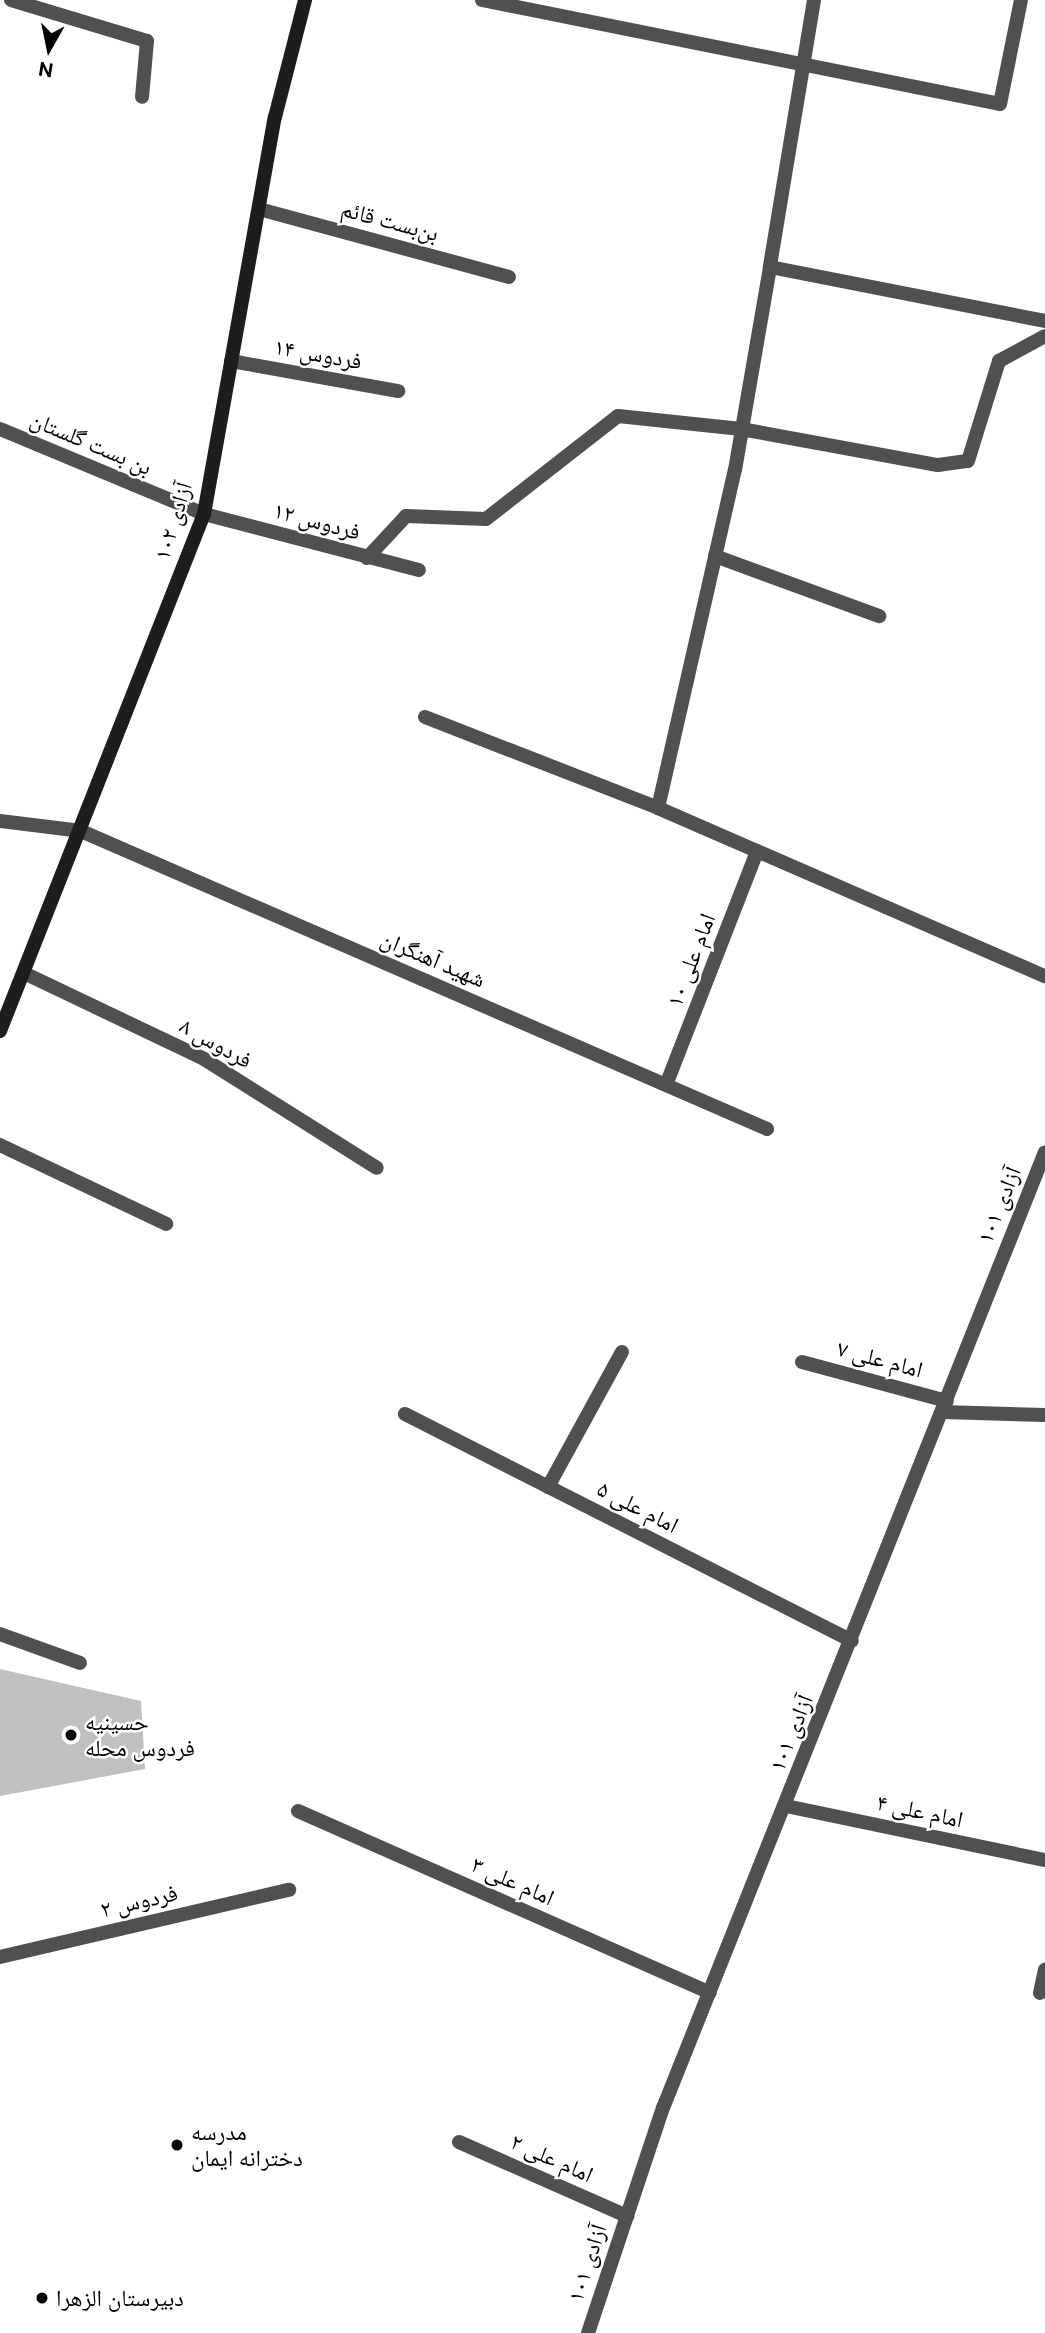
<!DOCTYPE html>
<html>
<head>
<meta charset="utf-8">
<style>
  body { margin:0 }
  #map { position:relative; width:1045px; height:2333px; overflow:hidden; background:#fff; font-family:"Public Sans","Noto Naskh Arabic",sans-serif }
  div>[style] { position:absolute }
  .building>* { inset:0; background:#c0c0c0 }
  .lane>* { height:14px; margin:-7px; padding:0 7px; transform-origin:7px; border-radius:7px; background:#505050 }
  .street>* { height:14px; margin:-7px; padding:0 7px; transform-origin:7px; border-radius:7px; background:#505050 }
  .secondary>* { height:14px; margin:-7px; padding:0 7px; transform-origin:7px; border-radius:7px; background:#1d1d1d }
  .dots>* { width:19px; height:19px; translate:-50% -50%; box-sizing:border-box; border:4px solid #fff; border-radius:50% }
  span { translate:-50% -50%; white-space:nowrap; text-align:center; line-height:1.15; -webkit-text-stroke:5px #fff; paint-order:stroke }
  .street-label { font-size:23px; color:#000 }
  .poi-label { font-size:23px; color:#000 }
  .left { translate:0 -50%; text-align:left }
  .north { position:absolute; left:14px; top:14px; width:70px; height:70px; -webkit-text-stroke:5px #fff; paint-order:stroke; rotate:189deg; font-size:19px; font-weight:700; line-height:28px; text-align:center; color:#000 }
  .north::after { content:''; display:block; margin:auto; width:24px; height:32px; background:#000; clip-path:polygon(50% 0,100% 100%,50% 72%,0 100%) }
</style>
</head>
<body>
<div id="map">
  <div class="building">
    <div style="clip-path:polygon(0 1669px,141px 1701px,145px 1769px,0 1796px)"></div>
  </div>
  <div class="lane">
    <div style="left:938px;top:465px;width:30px;rotate:-8deg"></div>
    <div style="left:968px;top:461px;width:105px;rotate:-72.8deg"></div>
    <div style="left:999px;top:361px;width:52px;rotate:-28.5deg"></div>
  </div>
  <div class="street">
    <div style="left:11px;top:0;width:142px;rotate:16.8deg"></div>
    <div style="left:147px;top:41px;width:56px;rotate:95.1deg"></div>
    <div style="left:482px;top:0;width:528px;rotate:11.35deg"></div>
    <div style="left:1000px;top:104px;width:106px;rotate:-78.6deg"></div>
    <div style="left:814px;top:0;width:271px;rotate:99.4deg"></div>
    <div style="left:770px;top:267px;width:280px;rotate:11.1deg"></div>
    <div style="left:259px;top:209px;width:259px;rotate:15.2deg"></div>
    <div style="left:231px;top:361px;width:170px;rotate:10.2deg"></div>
    <div style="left:0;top:429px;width:221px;rotate:22.6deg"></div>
    <div style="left:204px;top:514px;width:222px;rotate:14.6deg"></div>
    <div style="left:715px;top:556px;width:175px;rotate:20.1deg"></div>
    <div style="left:367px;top:558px;width:57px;rotate:-47.1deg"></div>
    <div style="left:406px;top:516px;width:80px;rotate:2.1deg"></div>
    <div style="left:486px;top:519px;width:167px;rotate:-38deg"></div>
    <div style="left:618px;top:416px;width:124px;rotate:6deg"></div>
    <div style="left:741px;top:429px;width:200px;rotate:10.4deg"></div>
    <div style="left:425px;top:717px;width:250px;rotate:21.3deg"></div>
    <div style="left:658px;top:808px;width:422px;rotate:23.5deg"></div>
    <div style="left:658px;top:808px;width:347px;rotate:-77.2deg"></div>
    <div style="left:735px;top:470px;width:206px;rotate:-80.2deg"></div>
    <div style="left:0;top:821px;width:82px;rotate:7deg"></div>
    <div style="left:81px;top:831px;width:748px;rotate:23.48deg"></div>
    <div style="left:24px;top:973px;width:199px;rotate:25.5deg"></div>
    <div style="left:204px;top:1059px;width:204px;rotate:32.2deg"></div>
    <div style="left:666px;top:1085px;width:251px;rotate:-68.7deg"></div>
    <div style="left:0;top:1145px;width:184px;rotate:25.4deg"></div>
    <div style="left:802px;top:1362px;width:150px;rotate:15.1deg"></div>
    <div style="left:943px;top:1412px;width:102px;rotate:1.7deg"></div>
    <div style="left:405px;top:1414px;width:501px;rotate:26.92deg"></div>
    <div style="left:548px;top:1487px;width:154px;rotate:-61.3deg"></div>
    <div style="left:0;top:1634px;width:85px;rotate:19.9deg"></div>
    <div style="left:786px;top:1806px;width:265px;rotate:11.8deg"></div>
    <div style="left:298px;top:1811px;width:450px;rotate:23.8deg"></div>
    <div style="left:0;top:1957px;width:297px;rotate:-13.1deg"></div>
    <div style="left:1040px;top:1993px;width:24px;rotate:-78deg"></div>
    <div style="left:459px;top:2142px;width:184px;rotate:23.8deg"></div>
    <div style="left:588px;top:2333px;width:237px;rotate:-71.6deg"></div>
    <div style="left:663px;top:2108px;width:1029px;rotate:-68.22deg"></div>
  </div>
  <div class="secondary">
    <div style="left:0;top:1031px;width:556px;rotate:-68.47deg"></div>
    <div style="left:204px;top:514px;width:403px;rotate:-79.9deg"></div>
    <div style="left:275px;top:117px;width:121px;rotate:-75.6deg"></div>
  </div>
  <div class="dots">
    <div style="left:71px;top:1735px;background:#000"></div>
    <div style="left:177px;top:2145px;background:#000"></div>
    <div style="left:42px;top:2298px;background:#000"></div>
  </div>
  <div class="street-label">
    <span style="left:390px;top:221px;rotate:15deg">بن‌بست قائم</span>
    <span style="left:318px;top:354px;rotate:10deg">فردوس ۱۴</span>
    <span style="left:91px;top:443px;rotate:23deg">بن بست گلستان</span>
    <span style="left:173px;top:521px;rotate:-73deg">آزادی ۱۰۲</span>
    <span style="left:317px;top:521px;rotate:15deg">فردوس ۱۲</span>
    <span style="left:433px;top:959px;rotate:23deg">شهید آهنگران</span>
    <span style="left:691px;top:960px;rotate:-69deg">امام علی ۱۰</span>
    <span style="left:216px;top:1043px;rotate:29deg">فردوس ۸</span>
    <span style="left:999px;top:1205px;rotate:-68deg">آزادی ۱۰۱</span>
    <span style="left:880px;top:1359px;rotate:15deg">امام علی ۷</span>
    <span style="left:638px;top:1507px;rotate:27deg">امام علی ۵</span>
    <span style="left:791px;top:1733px;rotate:-68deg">آزادی ۱۰۱</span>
    <span style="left:920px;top:1811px;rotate:12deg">امام علی ۴</span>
    <span style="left:513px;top:1881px;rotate:24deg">امام علی ۳</span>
    <span style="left:139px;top:1901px;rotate:-13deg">فردوس ۲</span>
    <span style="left:552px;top:2158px;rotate:24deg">امام علی ۲</span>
    <span style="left:587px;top:2263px;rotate:-72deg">آزادی ۱۰۱</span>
  </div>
  <div class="poi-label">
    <span class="left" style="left:85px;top:1735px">حسینیه<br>فردوس محله</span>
    <span class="left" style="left:191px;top:2145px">مدرسه<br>دخترانه ایمان</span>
    <span class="left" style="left:56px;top:2298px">دبیرستان الزهرا</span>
  </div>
  <div class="north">N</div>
</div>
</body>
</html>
